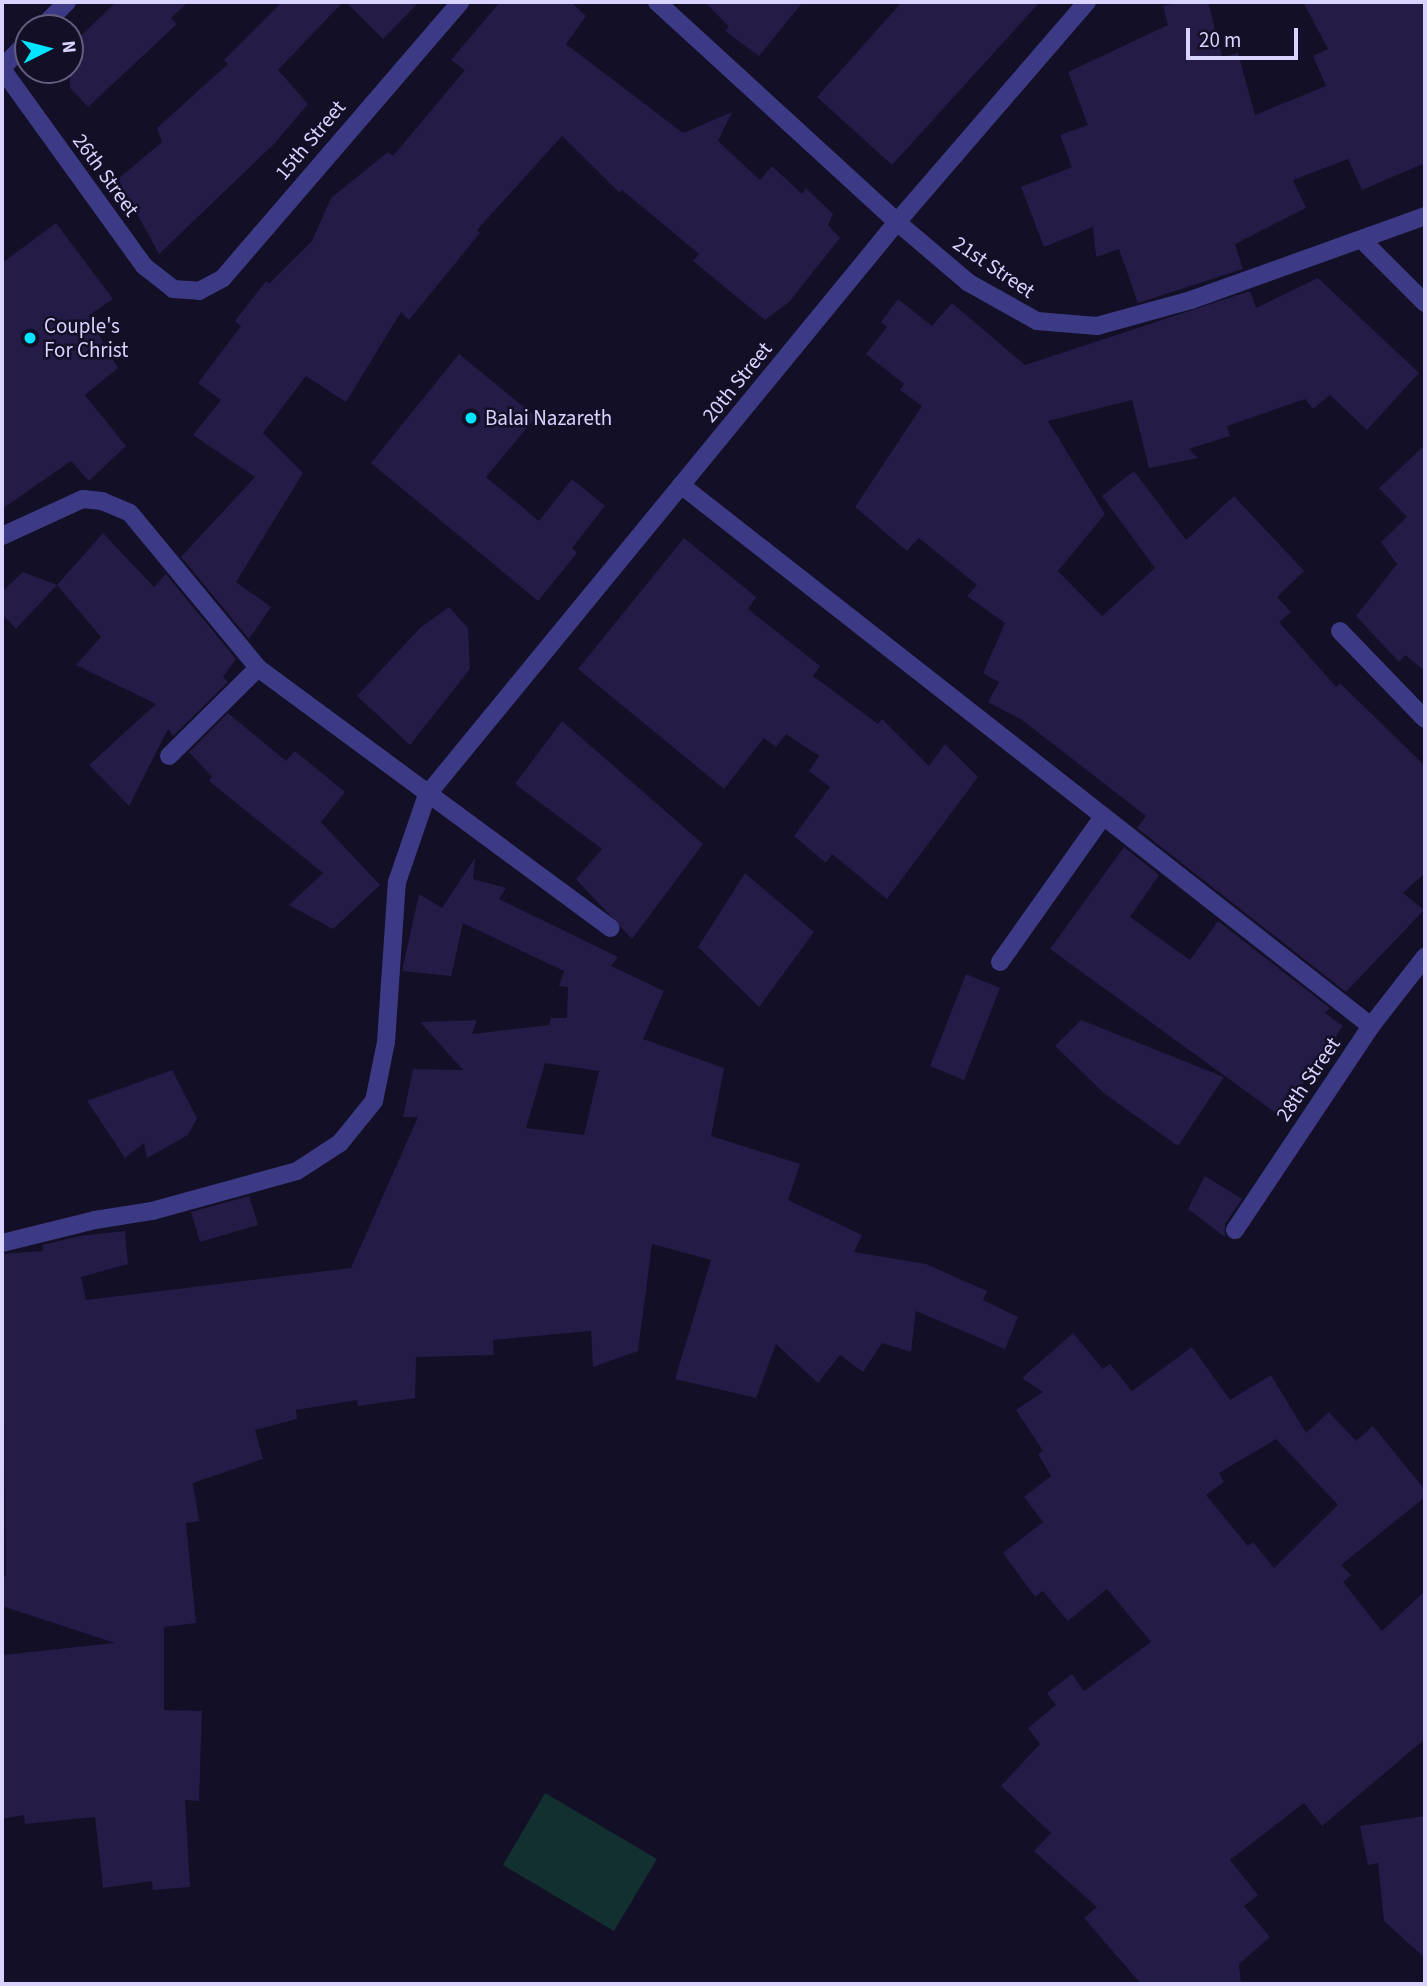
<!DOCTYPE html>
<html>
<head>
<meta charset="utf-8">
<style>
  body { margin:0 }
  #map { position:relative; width:1427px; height:1986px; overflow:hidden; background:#130f26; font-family:"Source Sans 3",sans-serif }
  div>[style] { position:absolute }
  .green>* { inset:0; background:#12302f }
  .building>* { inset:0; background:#241b47 }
  .minor>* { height:18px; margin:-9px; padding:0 9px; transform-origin:9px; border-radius:9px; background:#3d3a85 }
  .dots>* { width:19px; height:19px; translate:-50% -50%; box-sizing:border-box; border:4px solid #130f26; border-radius:50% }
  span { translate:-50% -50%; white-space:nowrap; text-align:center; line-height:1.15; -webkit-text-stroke:5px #130f26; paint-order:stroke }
  .street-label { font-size:21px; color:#d9d4ff }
  .poi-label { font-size:21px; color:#d9d4ff }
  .left { translate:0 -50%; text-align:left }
  .frame { position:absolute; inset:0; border:4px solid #d9d4ff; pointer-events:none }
  .north { position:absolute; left:14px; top:14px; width:70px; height:70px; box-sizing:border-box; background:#130f26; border:2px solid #625e7d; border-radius:50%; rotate:84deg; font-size:19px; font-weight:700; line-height:28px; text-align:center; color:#d9d4ff }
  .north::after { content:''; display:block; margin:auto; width:24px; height:32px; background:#00e5ff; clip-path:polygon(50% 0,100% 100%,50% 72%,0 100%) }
  .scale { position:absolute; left:1186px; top:28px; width:112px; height:32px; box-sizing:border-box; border:4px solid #d9d4ff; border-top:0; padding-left:9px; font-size:21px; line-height:24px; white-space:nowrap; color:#d9d4ff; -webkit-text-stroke:5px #130f26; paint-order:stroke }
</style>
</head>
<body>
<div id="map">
  <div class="green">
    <div style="clip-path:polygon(545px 1793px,657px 1859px,614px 1931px,503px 1865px)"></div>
  </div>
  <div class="building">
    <div style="clip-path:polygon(116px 2px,188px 2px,171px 18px,177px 24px,88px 107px,70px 88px,70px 46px)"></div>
    <div style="clip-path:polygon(282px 2px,343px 2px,278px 70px,308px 104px,275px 143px,159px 254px,118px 179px,162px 142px,157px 128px,228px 64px,224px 60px)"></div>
    <div style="clip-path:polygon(346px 2px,419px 2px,383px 39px)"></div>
    <div style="clip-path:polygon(500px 2px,571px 2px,586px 16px,566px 44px,683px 133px,732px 112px,718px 141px,760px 180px,772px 166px,802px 194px,806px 188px,833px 214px,828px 225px,840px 238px,789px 302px,765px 320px,693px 261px,699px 254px,622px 190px,620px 193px,562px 136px,477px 230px,480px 233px,409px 320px,401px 312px,346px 402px,306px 376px,263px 433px,303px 473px,236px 582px,271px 607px,249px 639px,181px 557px,255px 477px,193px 435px,221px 400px,198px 383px,241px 326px,235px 321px,266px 281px,269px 284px,312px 241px,331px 198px,388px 152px,393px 156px,465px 70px,451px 60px)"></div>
    <div style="clip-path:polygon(705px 2px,803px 2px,759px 56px,725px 31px,729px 27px)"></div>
    <div style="clip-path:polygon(902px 2px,1040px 2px,892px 165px,817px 97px)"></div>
    <div style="clip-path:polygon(1181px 2px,1208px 2px,1222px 57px,1238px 53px,1255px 115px,1326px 86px,1313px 56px,1328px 49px,1303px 2px,1425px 2px,1425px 163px,1362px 190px,1348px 159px,1293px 180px,1306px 208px,1235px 244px,1243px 269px,1138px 303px,1119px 249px,1096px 257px,1093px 227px,1044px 247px,1021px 187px,1072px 167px,1060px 135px,1088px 125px,1068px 72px,1168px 25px,1163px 6px)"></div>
    <div style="clip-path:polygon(56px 223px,113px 299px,88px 316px,118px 368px,85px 395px,126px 446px,89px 481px,71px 461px,2px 509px,2px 263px)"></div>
    <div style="clip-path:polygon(1318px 278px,1419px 373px,1367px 430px,1330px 395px,1313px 409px,1305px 399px,1227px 426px,1230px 436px,1189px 449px,1198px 458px,1149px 468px,1132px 400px,1048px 421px,1105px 514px,1058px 571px,1102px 616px,1155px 568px,1102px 496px,1134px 471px,1186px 540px,1234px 496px,1304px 571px,1277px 597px,1291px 612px,1279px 622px,1336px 687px,1340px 683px,1425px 766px,1425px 873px,1403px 893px,1424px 910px,1346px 992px,1137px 828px,1146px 816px,1022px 720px,988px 702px,999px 682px,983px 673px,1005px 623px,967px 596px,977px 585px,919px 538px,907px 551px,855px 507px,922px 406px,900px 390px,904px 384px,866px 354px,887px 327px,881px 322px,898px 299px,932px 326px,952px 303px,1025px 365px,1250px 291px,1256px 308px)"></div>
    <div style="clip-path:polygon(459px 354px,536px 417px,486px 477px,539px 521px,572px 479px,605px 506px,572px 548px,577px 553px,538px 601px,371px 463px)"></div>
    <div style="clip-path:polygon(1425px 445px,1425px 671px,1405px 655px,1399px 662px,1356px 616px,1397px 564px,1381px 542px,1407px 517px,1379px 488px)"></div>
    <div style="clip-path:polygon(103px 533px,154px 587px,166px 574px,236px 659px,223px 677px,228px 682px,173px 736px,168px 729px,129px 806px,89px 765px,156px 704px,76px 665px,101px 637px,57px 585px)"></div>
    <div style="clip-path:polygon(684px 538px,756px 597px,748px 609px,820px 666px,813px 676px,878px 724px,882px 719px,929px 766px,945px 744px,978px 777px,887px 899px,832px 854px,826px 863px,794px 836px,830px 787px,809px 771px,819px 756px,786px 734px,776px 747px,764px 738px,724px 789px,578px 669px)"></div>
    <div style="clip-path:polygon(23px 572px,57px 585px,16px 629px,2px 614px,2px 592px)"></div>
    <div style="clip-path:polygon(449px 607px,468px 628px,470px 669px,410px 745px,357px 696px,420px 628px)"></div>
    <div style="clip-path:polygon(228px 713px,286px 761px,295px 751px,345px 792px,321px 822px,380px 885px,333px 929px,289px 905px,323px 873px,209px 781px,212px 777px,189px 752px)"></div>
    <div style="clip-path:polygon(562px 721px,703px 844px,632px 939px,576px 879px,602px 849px,515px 784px)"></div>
    <div style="clip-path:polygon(1124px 847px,1159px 875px,1130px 917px,1190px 960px,1218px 921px,1330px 1008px,1325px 1013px,1343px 1026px,1280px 1116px,1050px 949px)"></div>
    <div style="clip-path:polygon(evenodd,475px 858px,473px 879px,506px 888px,499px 899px,618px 957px,611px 966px,664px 991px,643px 1039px,724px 1068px,711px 1136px,800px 1164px,788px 1200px,862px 1235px,854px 1252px,926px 1264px,987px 1291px,983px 1300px,1018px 1317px,1005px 1349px,916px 1311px,911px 1352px,882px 1343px,863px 1372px,840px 1355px,818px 1383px,776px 1344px,756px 1398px,675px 1379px,711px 1260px,652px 1244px,638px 1351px,593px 1367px,591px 1331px,493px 1340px,494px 1355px,416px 1357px,415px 1398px,358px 1406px,357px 1400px,296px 1410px,297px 1419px,255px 1430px,263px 1459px,193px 1483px,199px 1521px,186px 1523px,196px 1623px,164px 1627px,164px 1710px,202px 1711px,199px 1801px,185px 1800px,190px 1887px,153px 1890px,152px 1881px,103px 1888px,95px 1817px,25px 1824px,24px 1815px,2px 1819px,2px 1655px,115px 1643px,2px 1606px,2px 1575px,6px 1577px,2px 1254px,43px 1251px,42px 1245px,80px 1236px,125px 1231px,128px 1264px,81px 1277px,86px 1300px,351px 1268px,418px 1117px,403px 1117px,413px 1069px,463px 1070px,420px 1022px,477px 1020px,472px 1034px,549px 1025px,551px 1018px,567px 1018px,568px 987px,559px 986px,564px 971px,463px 923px,451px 976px,402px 971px,419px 894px,442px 908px,475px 858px,545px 1063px,599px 1071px,584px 1135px,526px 1128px,545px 1063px)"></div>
    <div style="clip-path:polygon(745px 873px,814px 932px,759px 1007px,698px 947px)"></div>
    <div style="clip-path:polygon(966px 974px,1000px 988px,964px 1080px,930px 1066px)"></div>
    <div style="clip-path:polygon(1081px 1020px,1224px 1077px,1178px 1146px,1105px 1094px,1055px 1046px)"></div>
    <div style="clip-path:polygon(172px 1070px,197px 1118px,188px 1135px,147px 1158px,144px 1143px,125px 1158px,87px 1101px)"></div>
    <div style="clip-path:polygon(1205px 1176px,1242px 1199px,1225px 1224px,1225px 1237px,1188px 1209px)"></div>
    <div style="clip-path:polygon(249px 1196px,258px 1225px,200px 1242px,191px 1212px)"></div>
    <div style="clip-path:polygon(evenodd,1073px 1333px,1103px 1369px,1110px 1364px,1132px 1391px,1192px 1347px,1230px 1400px,1271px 1375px,1306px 1433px,1329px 1412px,1356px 1441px,1373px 1426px,1425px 1490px,1425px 1497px,1341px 1565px,1351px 1575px,1343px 1582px,1382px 1631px,1425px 1591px,1425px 1739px,1322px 1826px,1304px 1803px,1230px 1860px,1258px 1895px,1244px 1906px,1270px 1937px,1239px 1964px,1241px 1984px,1141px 1984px,1084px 1918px,1097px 1907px,1034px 1851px,1051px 1833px,1001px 1786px,1040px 1744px,1028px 1728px,1056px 1705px,1047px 1693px,1072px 1674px,1084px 1691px,1151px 1642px,1107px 1589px,1068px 1621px,1043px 1591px,1035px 1597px,1003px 1553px,1043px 1522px,1024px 1497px,1051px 1476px,1038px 1454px,1043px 1451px,1016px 1410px,1043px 1392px,1022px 1378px,1073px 1333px,1276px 1439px,1338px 1505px,1274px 1568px,1253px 1542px,1248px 1546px,1206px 1495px,1224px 1482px,1219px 1473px,1276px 1439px)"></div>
    <div style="clip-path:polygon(1425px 1816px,1425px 1958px,1384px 1921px,1378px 1863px,1368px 1865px,1360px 1826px)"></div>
  </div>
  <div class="minor">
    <div style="left:657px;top:2px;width:326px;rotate:42.5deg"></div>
    <div style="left:897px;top:222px;width:94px;rotate:40.3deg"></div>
    <div style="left:969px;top:283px;width:78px;rotate:29.2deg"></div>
    <div style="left:1037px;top:321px;width:60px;rotate:4.8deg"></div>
    <div style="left:1097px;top:326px;width:98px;rotate:-15.5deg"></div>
    <div style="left:1191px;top:300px;width:249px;rotate:-19.7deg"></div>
    <div style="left:41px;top:28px;width:37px;rotate:-45deg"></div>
    <div style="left:2px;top:68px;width:37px;rotate:-46deg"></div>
    <div style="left:2px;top:69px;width:243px;rotate:54.2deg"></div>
    <div style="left:144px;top:266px;width:37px;rotate:38deg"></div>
    <div style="left:173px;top:289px;width:26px;rotate:4deg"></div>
    <div style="left:199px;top:291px;width:27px;rotate:-28deg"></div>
    <div style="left:223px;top:278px;width:364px;rotate:-49.3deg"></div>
    <div style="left:1363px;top:241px;width:88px;rotate:45deg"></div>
    <div style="left:681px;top:485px;width:877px;rotate:38.1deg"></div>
    <div style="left:2px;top:536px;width:89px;rotate:-24.6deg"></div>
    <div style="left:83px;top:499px;width:19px;rotate:6deg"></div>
    <div style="left:102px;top:501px;width:30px;rotate:23deg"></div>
    <div style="left:130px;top:513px;width:201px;rotate:50.4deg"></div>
    <div style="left:258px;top:668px;width:438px;rotate:36.4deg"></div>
    <div style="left:1340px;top:631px;width:122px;rotate:46deg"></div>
    <div style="left:169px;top:756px;width:125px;rotate:-44.7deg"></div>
    <div style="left:1000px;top:962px;width:176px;rotate:-54.7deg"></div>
    <div style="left:1235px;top:1230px;width:245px;rotate:-56.3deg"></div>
    <div style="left:1371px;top:1026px;width:88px;rotate:-52deg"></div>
    <div style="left:2px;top:1243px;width:96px;rotate:-13.9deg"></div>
    <div style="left:95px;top:1220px;width:58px;rotate:-9deg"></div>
    <div style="left:152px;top:1211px;width:150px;rotate:-15.4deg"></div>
    <div style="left:297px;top:1171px;width:51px;rotate:-33.1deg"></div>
    <div style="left:340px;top:1143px;width:54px;rotate:-51deg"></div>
    <div style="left:374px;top:1101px;width:60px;rotate:-78.5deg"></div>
    <div style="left:386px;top:1042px;width:160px;rotate:-86.1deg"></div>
    <div style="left:397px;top:882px;width:92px;rotate:-71deg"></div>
    <div style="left:427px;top:795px;width:741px;rotate:-50.64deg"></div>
    <div style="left:897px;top:222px;width:291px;rotate:-49.2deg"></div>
  </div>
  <div class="dots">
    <div style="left:30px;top:338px;background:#00e5ff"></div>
    <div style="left:471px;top:418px;background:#00e5ff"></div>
  </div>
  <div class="street-label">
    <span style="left:310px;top:140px;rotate:-50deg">15th Street</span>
    <span style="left:106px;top:175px;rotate:54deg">26th Street</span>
    <span style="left:994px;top:267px;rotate:34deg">21st Street</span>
    <span style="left:737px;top:382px;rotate:-51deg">20th Street</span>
    <span style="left:1308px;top:1079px;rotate:-56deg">28th Street</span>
  </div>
  <div class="poi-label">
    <span class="left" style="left:44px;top:338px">Couple's<br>For Christ</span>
    <span class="left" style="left:485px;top:418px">Balai Nazareth</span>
  </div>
  <div class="frame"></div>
  <div class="north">N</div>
  <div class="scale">20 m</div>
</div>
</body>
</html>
